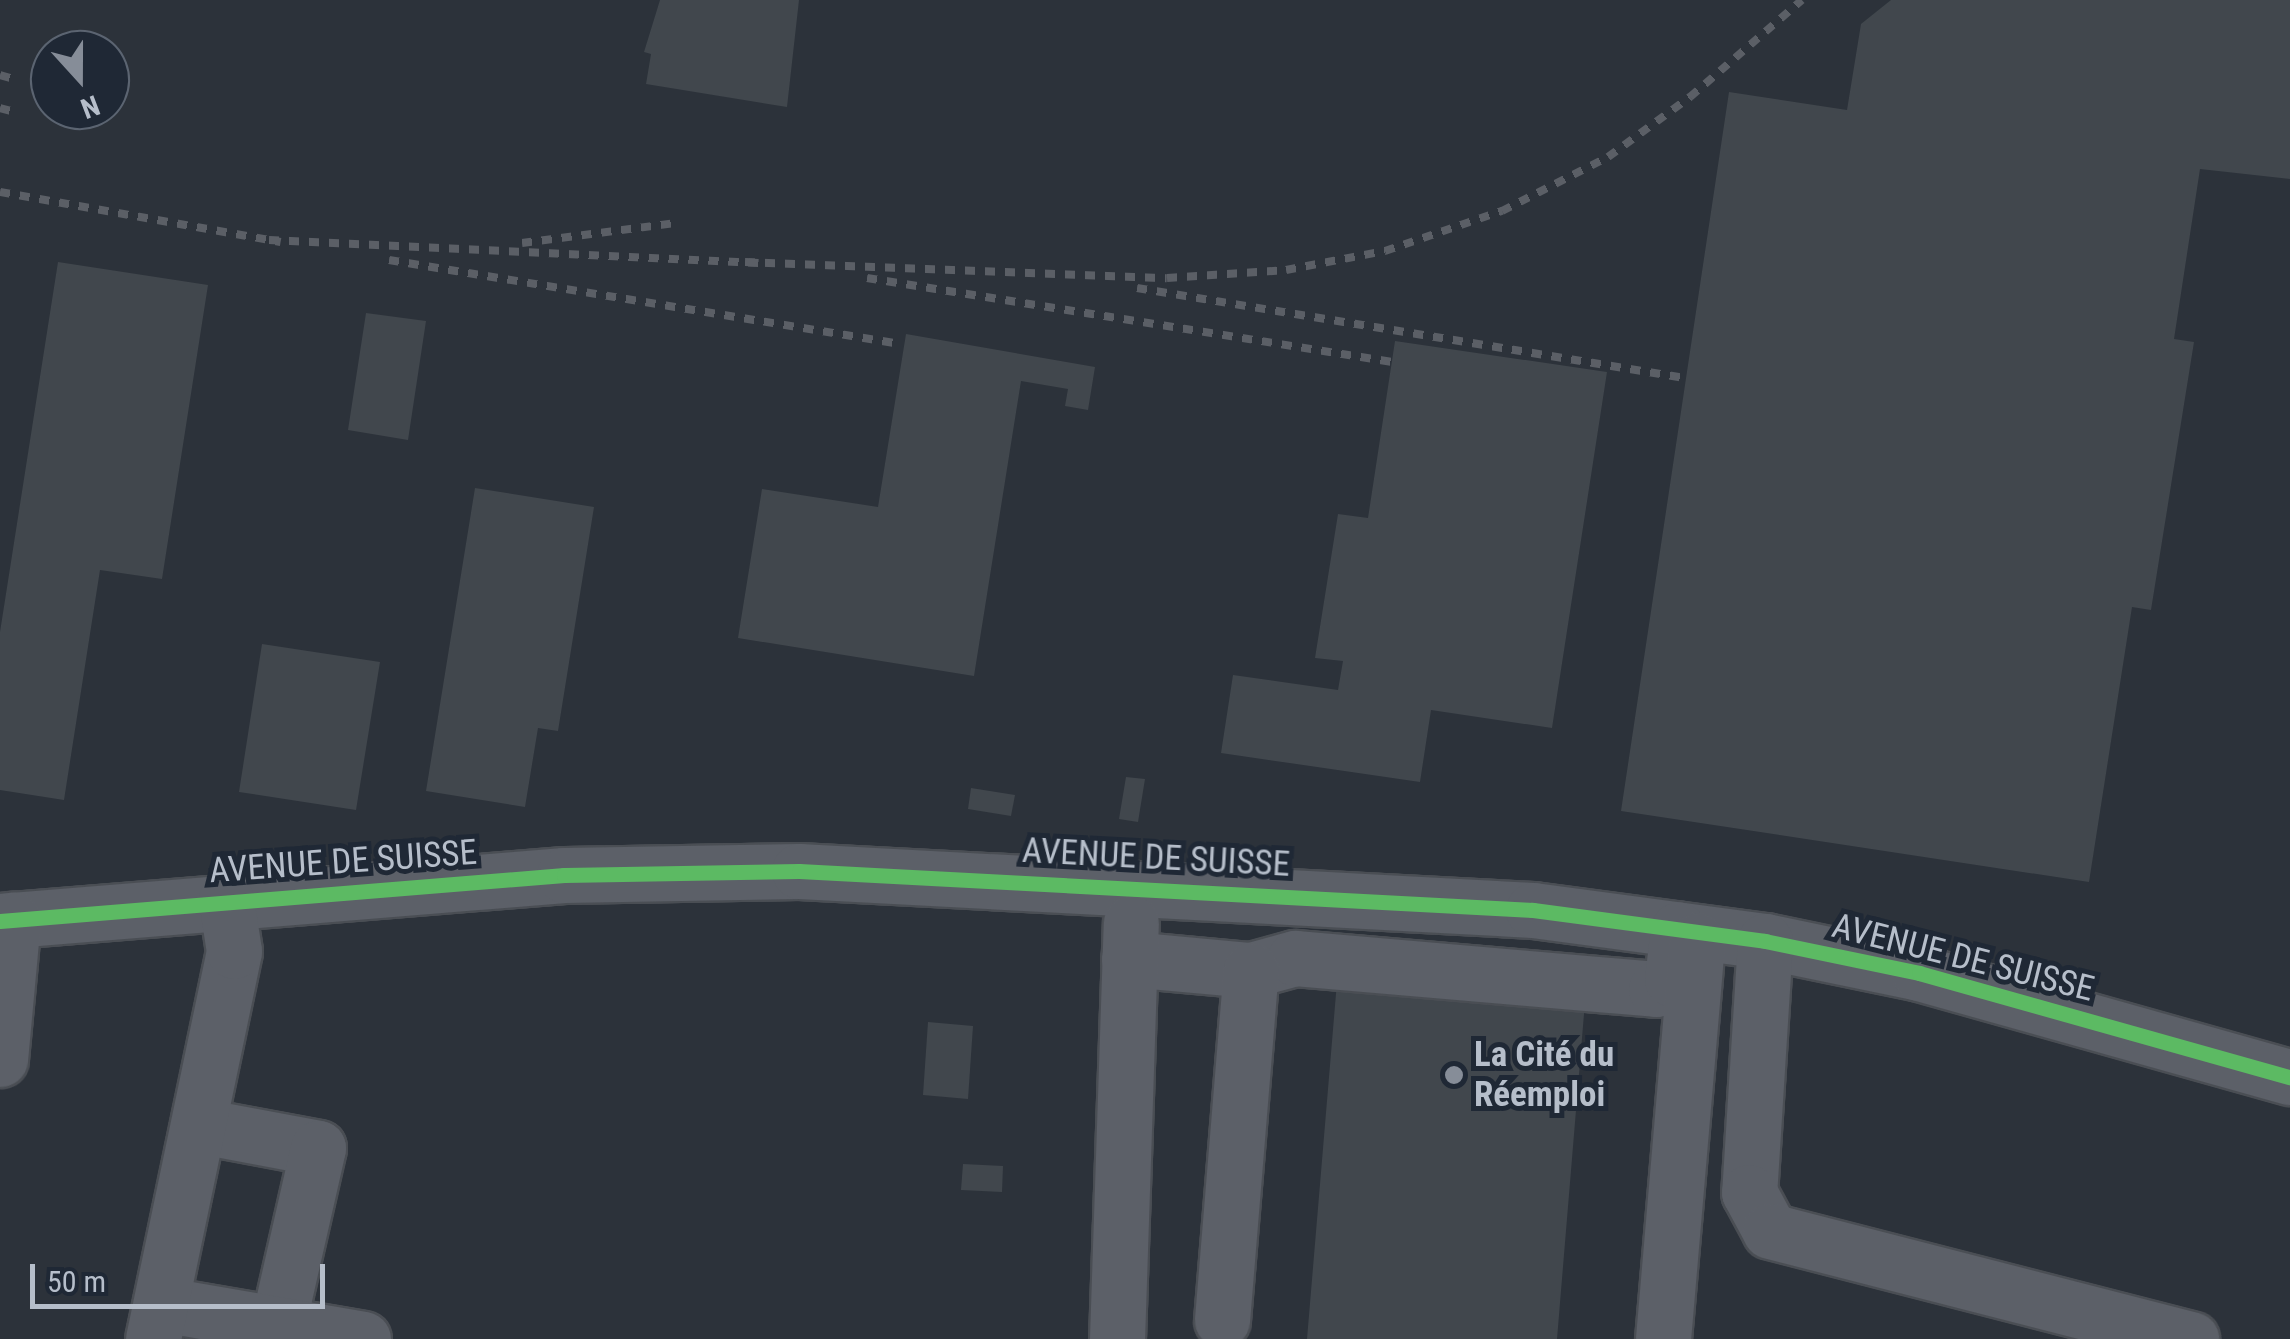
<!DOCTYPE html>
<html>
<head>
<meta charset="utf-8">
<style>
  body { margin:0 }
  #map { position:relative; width:2290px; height:1339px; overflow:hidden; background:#2c323a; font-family:"Roboto Condensed",sans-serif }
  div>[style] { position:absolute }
  .building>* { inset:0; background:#41474d }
  .roads { filter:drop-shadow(2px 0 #4a4e54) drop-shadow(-2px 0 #4a4e54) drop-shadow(0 2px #4a4e54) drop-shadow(0 -2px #4a4e54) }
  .minor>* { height:55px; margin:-27.5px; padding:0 27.5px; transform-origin:27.5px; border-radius:27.5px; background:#5c6068 }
  .rail>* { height:8px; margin-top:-4px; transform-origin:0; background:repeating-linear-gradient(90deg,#5b5f66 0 10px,transparent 0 20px) }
  .cycleway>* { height:15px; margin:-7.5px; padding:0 7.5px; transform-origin:7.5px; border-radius:7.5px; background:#5cba63 }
  .dots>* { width:28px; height:28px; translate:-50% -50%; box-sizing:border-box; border:5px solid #1f2835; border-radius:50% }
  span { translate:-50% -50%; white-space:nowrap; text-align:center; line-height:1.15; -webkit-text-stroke:10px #1f2835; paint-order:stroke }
  .street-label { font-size:35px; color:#b6beca }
  .poi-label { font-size:35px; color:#b6beca; font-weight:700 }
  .left { translate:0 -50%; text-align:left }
  .north { position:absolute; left:30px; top:30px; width:100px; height:100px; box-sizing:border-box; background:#1f2835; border:2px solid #5b6471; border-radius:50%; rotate:159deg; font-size:28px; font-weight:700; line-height:40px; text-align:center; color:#b6beca }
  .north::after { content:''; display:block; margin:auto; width:35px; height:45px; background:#868d98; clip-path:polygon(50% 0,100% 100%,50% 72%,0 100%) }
  .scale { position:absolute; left:30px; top:1264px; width:295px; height:45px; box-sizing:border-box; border:5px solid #b6beca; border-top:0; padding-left:12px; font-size:30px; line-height:35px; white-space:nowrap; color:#b6beca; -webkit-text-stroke:8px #1f2835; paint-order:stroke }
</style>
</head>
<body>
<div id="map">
  <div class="building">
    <div style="clip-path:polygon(660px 0,799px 0,787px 107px,646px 84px,651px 54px,644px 52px)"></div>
    <div style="clip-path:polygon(1891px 0,2290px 0,2290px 179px,2200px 169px,2174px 339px,2194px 342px,2151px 610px,2132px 607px,2089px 882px,1621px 811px,1729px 92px,1847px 110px,1861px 24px)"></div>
    <div style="clip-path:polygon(58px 262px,208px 285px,162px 579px,100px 570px,64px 800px,0 790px,0 632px)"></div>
    <div style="clip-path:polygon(366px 313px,426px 321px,408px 440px,348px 430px)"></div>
    <div style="clip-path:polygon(906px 334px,1095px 367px,1088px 410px,1065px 406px,1068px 389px,1021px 381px,974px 676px,738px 638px,762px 489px,878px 507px)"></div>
    <div style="clip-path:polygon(1395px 341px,1607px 372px,1552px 728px,1431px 710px,1420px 782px,1221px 753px,1233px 675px,1338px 690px,1343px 661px,1315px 658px,1338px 514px,1368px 518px)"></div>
    <div style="clip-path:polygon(475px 488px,594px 507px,558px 731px,538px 728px,525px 807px,426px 791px)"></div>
    <div style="clip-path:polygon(262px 644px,380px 662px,356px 810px,239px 792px)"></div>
    <div style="clip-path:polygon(1126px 777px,1145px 779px,1138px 822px,1119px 819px)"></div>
    <div style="clip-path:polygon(971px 788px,1015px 795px,1011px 816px,968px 809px)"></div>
    <div style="clip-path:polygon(1338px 970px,1586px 990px,1557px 1339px,1307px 1339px)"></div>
    <div style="clip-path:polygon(928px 1022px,973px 1026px,968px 1099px,923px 1095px)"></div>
    <div style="clip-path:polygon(963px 1164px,1003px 1166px,1002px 1192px,961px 1190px)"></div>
  </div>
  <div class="roads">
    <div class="minor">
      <div style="left:0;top:921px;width:566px;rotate:-4.66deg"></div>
      <div style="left:564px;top:875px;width:235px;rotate:-1deg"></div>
      <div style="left:799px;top:871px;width:735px;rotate:3.04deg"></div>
      <div style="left:1533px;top:910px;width:234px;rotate:7.6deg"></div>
      <div style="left:1765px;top:941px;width:157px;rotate:11.7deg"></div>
      <div style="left:1919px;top:973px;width:385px;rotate:15.7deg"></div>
      <div style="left:1765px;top:941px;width:252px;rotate:93.6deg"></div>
      <div style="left:1749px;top:1192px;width:44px;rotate:61.7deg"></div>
      <div style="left:1770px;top:1231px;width:435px;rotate:14.4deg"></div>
      <div style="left:1129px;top:959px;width:122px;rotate:5.2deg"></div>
      <div style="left:1251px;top:970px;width:46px;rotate:-15.3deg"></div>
      <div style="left:1295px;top:958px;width:362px;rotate:4.9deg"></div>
      <div style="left:1656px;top:989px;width:19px;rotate:-32deg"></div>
      <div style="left:1672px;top:979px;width:50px;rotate:-83.2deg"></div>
      <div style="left:0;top:1059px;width:140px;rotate:-84.7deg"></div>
      <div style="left:201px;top:1126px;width:119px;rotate:10.6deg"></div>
      <div style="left:318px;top:1148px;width:180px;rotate:102.8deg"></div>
      <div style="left:161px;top:1304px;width:205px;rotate:9.8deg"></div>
      <div style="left:1222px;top:1320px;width:351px;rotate:-85.3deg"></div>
      <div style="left:153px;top:1339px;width:396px;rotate:-78.2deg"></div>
      <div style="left:234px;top:951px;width:52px;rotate:-98.9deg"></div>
      <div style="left:1117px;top:1339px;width:416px;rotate:-88.1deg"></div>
      <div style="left:1663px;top:1339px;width:400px;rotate:-85.1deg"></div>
    </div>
  </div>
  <div class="rail">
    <div style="left:0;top:75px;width:19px;rotate:16deg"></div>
    <div style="left:0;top:108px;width:11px;rotate:15deg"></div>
    <div style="left:0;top:192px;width:285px;rotate:10.1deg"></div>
    <div style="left:269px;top:240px;width:490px;rotate:2.7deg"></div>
    <div style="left:522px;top:243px;width:156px;rotate:-7.4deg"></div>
    <div style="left:389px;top:260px;width:512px;rotate:9.33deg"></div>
    <div style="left:745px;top:262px;width:422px;rotate:2.2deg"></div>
    <div style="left:1167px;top:278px;width:119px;rotate:-3.8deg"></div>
    <div style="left:1286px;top:270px;width:101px;rotate:-10.9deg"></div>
    <div style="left:1385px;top:251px;width:124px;rotate:-18.9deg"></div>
    <div style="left:1502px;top:211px;width:119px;rotate:-27deg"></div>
    <div style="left:1608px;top:157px;width:102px;rotate:-36.2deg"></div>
    <div style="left:1690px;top:97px;width:148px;rotate:-40.9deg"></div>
    <div style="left:867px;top:278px;width:532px;rotate:9.09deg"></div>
    <div style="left:1137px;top:288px;width:555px;rotate:9.33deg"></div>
  </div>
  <div class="cycleway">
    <div style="left:0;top:921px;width:566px;rotate:-4.66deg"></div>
    <div style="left:564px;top:875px;width:235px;rotate:-1deg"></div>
    <div style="left:799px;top:871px;width:735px;rotate:3.04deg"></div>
    <div style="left:1533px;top:910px;width:234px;rotate:7.6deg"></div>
    <div style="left:1765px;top:941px;width:157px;rotate:11.7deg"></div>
    <div style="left:1919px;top:973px;width:385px;rotate:15.7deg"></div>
  </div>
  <div class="dots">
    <div style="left:1454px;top:1075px;background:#868d98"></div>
  </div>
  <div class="street-label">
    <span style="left:1156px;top:858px;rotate:3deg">AVENUE DE SUISSE</span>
    <span style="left:343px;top:862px;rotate:-4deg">AVENUE DE SUISSE</span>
    <span style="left:1963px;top:958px;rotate:14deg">AVENUE DE SUISSE</span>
  </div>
  <div class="poi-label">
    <span class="left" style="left:1474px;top:1075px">La Cité du<br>Réemploi</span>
  </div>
  <div class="north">N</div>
  <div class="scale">50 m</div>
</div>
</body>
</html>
